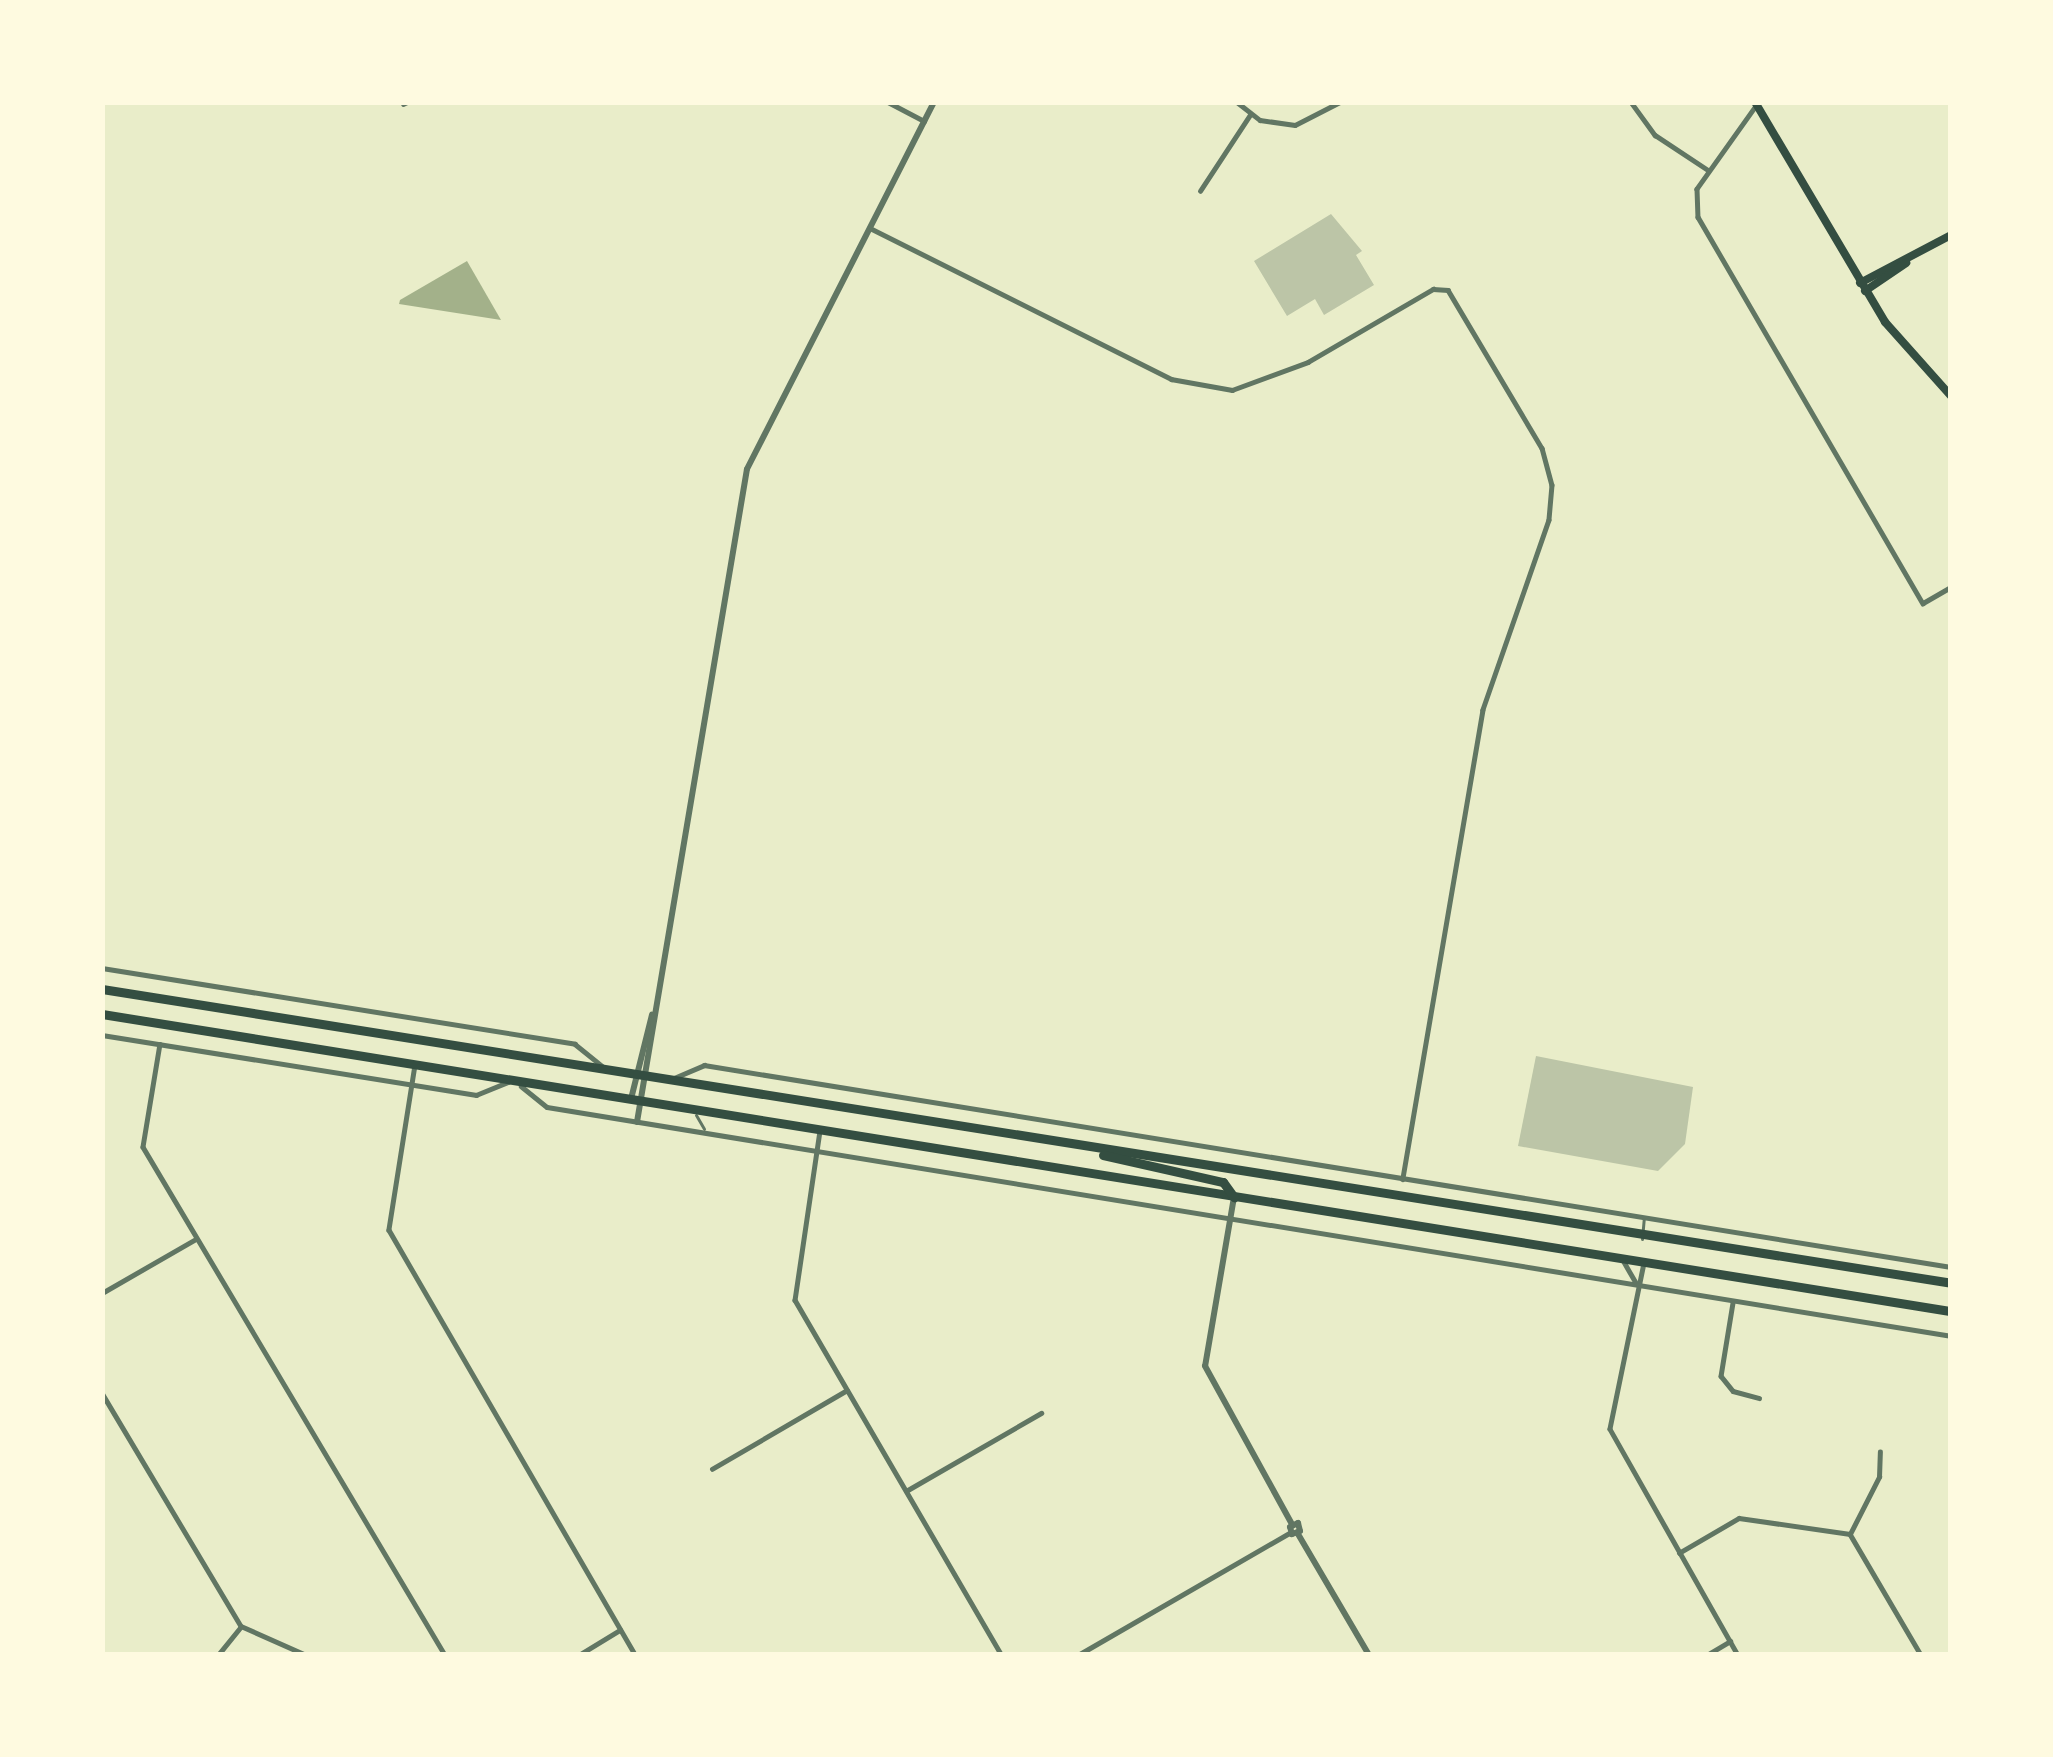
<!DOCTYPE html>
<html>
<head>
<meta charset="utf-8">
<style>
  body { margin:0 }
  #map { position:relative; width:2053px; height:1757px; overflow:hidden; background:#e9edc9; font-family:Jost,sans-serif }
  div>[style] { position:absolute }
  .water>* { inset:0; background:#a3b18a }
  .building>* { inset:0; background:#bcc5a7 }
  .service>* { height:3px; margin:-1.5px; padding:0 1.5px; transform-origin:1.5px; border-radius:1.5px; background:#617663 }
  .minor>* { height:4.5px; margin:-2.25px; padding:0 2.25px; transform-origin:2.25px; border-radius:2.25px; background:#617663 }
  .tertiary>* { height:6px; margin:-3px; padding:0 3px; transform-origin:3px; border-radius:3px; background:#617663 }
  .secondary>* { height:8px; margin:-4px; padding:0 4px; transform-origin:4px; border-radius:4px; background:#344e41 }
  .primary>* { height:8px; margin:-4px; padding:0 4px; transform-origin:4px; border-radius:4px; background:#344e41 }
  .trunk>* { height:9px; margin:-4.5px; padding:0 4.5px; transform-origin:4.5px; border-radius:4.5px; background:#344e41 }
  span { translate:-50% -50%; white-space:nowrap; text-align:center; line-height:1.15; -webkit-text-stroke:12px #fefae0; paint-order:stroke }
  .frame { position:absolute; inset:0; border:105px solid #fefae0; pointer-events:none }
</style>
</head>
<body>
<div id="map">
  <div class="water">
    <div style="clip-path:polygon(467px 261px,501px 320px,399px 304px,400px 300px)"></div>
  </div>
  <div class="building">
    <div style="clip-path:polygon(1331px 214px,1362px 251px,1356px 255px,1374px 285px,1324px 315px,1315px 299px,1287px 316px,1254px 261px)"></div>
    <div style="clip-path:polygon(1536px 1056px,1693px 1087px,1685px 1144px,1658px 1171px,1518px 1146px)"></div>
  </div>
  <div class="service">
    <div style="left:696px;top:1115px;width:16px;rotate:60deg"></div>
    <div style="left:1642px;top:1239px;width:21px;rotate:-85deg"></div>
  </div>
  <div class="minor">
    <div style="left:888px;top:102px;width:41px;rotate:27.8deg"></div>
    <div style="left:1237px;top:102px;width:29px;rotate:38deg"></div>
    <div style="left:1260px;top:120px;width:35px;rotate:8deg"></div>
    <div style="left:1295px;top:125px;width:51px;rotate:-27.1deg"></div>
    <div style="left:1631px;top:102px;width:41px;rotate:54deg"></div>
    <div style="left:1655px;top:135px;width:64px;rotate:33.4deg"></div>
    <div style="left:403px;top:104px;width:4px;rotate:-27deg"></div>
    <div style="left:1756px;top:106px;width:102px;rotate:125.4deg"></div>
    <div style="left:1697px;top:189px;width:28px;rotate:88deg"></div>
    <div style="left:1698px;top:217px;width:447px;rotate:59.8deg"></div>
    <div style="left:1923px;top:603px;width:32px;rotate:-30deg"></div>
    <div style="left:1200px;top:191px;width:91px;rotate:-56.7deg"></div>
    <div style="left:872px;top:229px;width:335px;rotate:26.6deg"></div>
    <div style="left:1171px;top:379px;width:62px;rotate:10.2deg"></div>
    <div style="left:1232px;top:390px;width:81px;rotate:-20.2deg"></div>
    <div style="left:1308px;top:362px;width:145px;rotate:-30.3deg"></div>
    <div style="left:1433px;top:289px;width:15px;rotate:4deg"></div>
    <div style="left:1448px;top:290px;width:184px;rotate:59.3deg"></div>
    <div style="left:1542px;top:448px;width:38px;rotate:75deg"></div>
    <div style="left:1552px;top:485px;width:35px;rotate:95deg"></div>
    <div style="left:1549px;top:520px;width:201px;rotate:109.2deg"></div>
    <div style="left:1483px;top:710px;width:476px;rotate:99.7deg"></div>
    <div style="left:102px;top:968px;width:479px;rotate:9.1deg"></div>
    <div style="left:575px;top:1044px;width:36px;rotate:39deg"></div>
    <div style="left:102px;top:1035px;width:379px;rotate:9.1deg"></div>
    <div style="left:476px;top:1095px;width:35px;rotate:-22deg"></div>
    <div style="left:160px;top:1044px;width:104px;rotate:99.4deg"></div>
    <div style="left:143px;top:1147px;width:591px;rotate:59.27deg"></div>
    <div style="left:415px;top:1065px;width:167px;rotate:99deg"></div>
    <div style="left:389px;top:1230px;width:491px;rotate:59.9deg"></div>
    <div style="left:674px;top:1078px;width:33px;rotate:-23deg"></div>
    <div style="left:704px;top:1065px;width:1263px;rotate:9.2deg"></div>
    <div style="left:521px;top:1086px;width:33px;rotate:39deg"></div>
    <div style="left:547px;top:1107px;width:1423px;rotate:9.26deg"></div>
    <div style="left:820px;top:1131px;width:171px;rotate:98.4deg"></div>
    <div style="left:795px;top:1300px;width:411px;rotate:59.8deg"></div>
    <div style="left:1624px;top:1262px;width:24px;rotate:60deg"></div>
    <div style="left:1644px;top:1263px;width:169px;rotate:101.6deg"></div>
    <div style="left:1610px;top:1429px;width:260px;rotate:60.5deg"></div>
    <div style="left:102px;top:1293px;width:108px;rotate:-29.9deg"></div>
    <div style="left:1733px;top:1303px;width:74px;rotate:99.3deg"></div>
    <div style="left:1721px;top:1376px;width:19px;rotate:51deg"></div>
    <div style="left:1733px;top:1391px;width:27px;rotate:15deg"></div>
    <div style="left:102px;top:1393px;width:271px;rotate:59.2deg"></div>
    <div style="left:241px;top:1626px;width:71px;rotate:24deg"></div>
    <div style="left:712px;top:1469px;width:156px;rotate:-30.3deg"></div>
    <div style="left:906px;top:1491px;width:156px;rotate:-30deg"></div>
    <div style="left:1850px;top:1534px;width:64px;rotate:-63deg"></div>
    <div style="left:1879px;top:1477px;width:25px;rotate:-88deg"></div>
    <div style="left:1679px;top:1553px;width:69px;rotate:-30.3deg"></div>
    <div style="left:1739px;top:1518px;width:112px;rotate:8.2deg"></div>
    <div style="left:1850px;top:1534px;width:140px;rotate:59.6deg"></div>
    <div style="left:218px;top:1655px;width:36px;rotate:-51deg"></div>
    <div style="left:579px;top:1655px;width:48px;rotate:-31.4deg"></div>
    <div style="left:1078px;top:1655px;width:246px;rotate:-30deg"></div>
    <div style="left:1707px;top:1655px;width:27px;rotate:-31deg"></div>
  </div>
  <div class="tertiary">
    <div style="left:631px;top:1099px;width:87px;rotate:-76deg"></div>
    <div style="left:637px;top:1122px;width:662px;rotate:-80.44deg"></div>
    <div style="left:747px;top:469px;width:412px;rotate:-63deg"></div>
    <div style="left:1234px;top:1197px;width:171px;rotate:99.7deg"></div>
    <div style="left:1205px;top:1366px;width:180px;rotate:61.2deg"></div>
    <div style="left:1298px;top:1523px;width:8px;rotate:76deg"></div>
    <div style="left:1300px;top:1531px;width:9px;rotate:159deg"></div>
    <div style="left:1292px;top:1534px;width:7px;rotate:-106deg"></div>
    <div style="left:1290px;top:1527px;width:9px;rotate:-27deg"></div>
    <div style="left:1298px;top:1534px;width:140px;rotate:59.6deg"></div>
  </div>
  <div class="secondary">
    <div style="left:1860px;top:283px;width:103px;rotate:-27.8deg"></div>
    <div style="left:1865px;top:291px;width:50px;rotate:-34.3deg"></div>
  </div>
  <div class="primary">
    <div style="left:1755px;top:102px;width:256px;rotate:59.4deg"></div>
    <div style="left:1885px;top:322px;width:99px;rotate:48.3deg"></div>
  </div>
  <div class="trunk">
    <div style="left:102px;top:989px;width:1872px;rotate:9.03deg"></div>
    <div style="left:102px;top:1014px;width:1873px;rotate:9.13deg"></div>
    <div style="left:1103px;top:1155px;width:123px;rotate:12.7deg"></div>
    <div style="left:1223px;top:1182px;width:19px;rotate:54deg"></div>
  </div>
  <div class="frame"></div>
</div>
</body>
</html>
